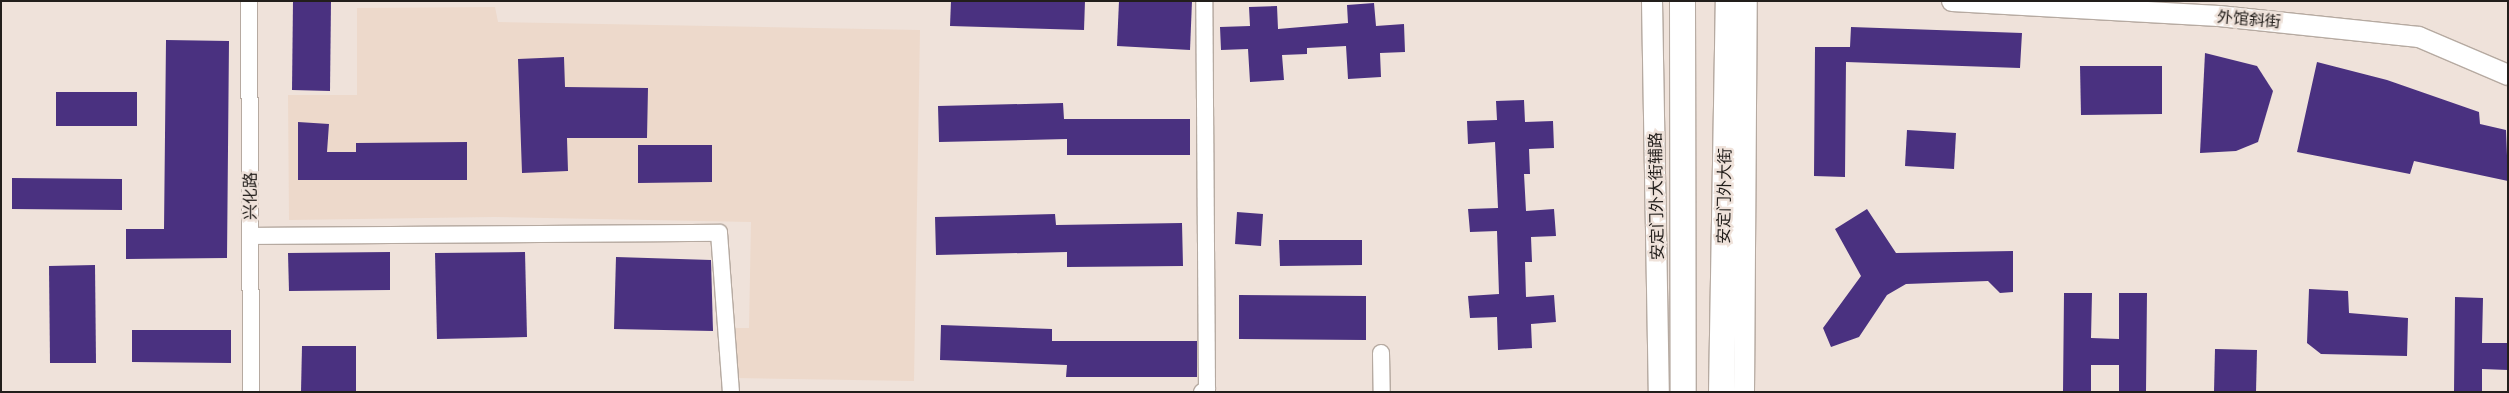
<!DOCTYPE html>
<html>
<head>
<meta charset="utf-8">
<style>
  body { margin:0 }
  #map { position:relative; width:2509px; height:393px; overflow:hidden; background:#efe2da; font-family:"PT Sans","Noto Sans SC",sans-serif }
  div>[style] { position:absolute }
  .built>* { inset:0; background:#edd9cb }
  .building>* { inset:0; background:#4a3180 }
  .roads { filter:drop-shadow(1px 0 #b6aaa1) drop-shadow(-1px 0 #b6aaa1) drop-shadow(0 1px #b6aaa1) drop-shadow(0 -1px #b6aaa1) }
  .minor>* { height:16px; margin:-8px; padding:0 8px; transform-origin:8px; border-radius:8px; background:#fff }
  .tertiary>* { height:20px; margin:-10px; padding:0 10px; transform-origin:10px; border-radius:10px; background:#fff }
  .primary>* { height:25px; margin:-12.5px; padding:0 12.5px; transform-origin:12.5px; border-radius:12.5px; background:#fff }
  span { translate:-50% -50%; white-space:nowrap; text-align:center; line-height:1.15; -webkit-text-stroke:5px #efe2da; paint-order:stroke }
  .street-label { font-size:16px; color:#221e1b }
  .frame { position:absolute; inset:0; border:2px solid #221e1b; pointer-events:none }
</style>
</head>
<body>
<div id="map">
  <div class="built">
    <div style="clip-path:polygon(495px 7px,498px 22px,920px 30px,914px 381px,735px 378px,736px 328px,749px 328px,751px 222px,494px 217px,289px 220px,288px 95px,357px 95px,357px 8px)"></div>
  </div>
  <div class="building">
    <div style="clip-path:polygon(293px 1px,331px 1px,330px 91px,292px 90px)"></div>
    <div style="clip-path:polygon(951px 1px,1085px 1px,1084px 30px,950px 26px)"></div>
    <div style="clip-path:polygon(1119px 1px,1192px 1px,1190px 50px,1117px 46px)"></div>
    <div style="clip-path:polygon(1374px 3px,1376px 26px,1404px 24px,1405px 52px,1380px 53px,1381px 77px,1348px 79px,1346px 46px,1307px 48px,1307px 54px,1282px 55px,1284px 80px,1250px 82px,1248px 49px,1221px 50px,1220px 27px,1250px 26px,1249px 7px,1277px 6px,1278px 29px,1348px 23px,1347px 5px)"></div>
    <div style="clip-path:polygon(1851px 27px,2022px 33px,2020px 68px,1846px 62px,1845px 177px,1814px 176px,1815px 47px,1850px 47px)"></div>
    <div style="clip-path:polygon(166px 40px,229px 41px,227px 258px,126px 259px,126px 229px,164px 229px)"></div>
    <div style="clip-path:polygon(2205px 53px,2257px 66px,2273px 91px,2258px 142px,2236px 151px,2200px 153px)"></div>
    <div style="clip-path:polygon(564px 57px,565px 87px,648px 88px,647px 138px,567px 138px,568px 171px,522px 173px,518px 59px)"></div>
    <div style="clip-path:polygon(2317px 62px,2387px 80px,2479px 112px,2480px 124px,2506px 130px,2508px 181px,2414px 161px,2410px 174px,2297px 152px)"></div>
    <div style="clip-path:polygon(2080px 66px,2162px 66px,2162px 114px,2081px 115px)"></div>
    <div style="clip-path:polygon(56px 92px,137px 92px,137px 126px,56px 126px)"></div>
    <div style="clip-path:polygon(1524px 100px,1525px 122px,1553px 121px,1554px 148px,1529px 149px,1530px 174px,1524px 174px,1526px 211px,1554px 209px,1556px 236px,1531px 237px,1532px 262px,1525px 262px,1526px 297px,1554px 295px,1556px 322px,1531px 324px,1532px 348px,1498px 350px,1497px 317px,1470px 318px,1468px 296px,1499px 294px,1497px 231px,1470px 232px,1468px 209px,1498px 208px,1495px 142px,1468px 144px,1467px 121px,1497px 120px,1496px 101px)"></div>
    <div style="clip-path:polygon(1063px 103px,1064px 119px,1190px 119px,1190px 155px,1067px 155px,1067px 139px,939px 142px,938px 106px)"></div>
    <div style="clip-path:polygon(298px 122px,329px 124px,327px 152px,356px 152px,356px 143px,467px 142px,467px 180px,298px 180px)"></div>
    <div style="clip-path:polygon(1907px 130px,1956px 133px,1954px 169px,1905px 166px)"></div>
    <div style="clip-path:polygon(638px 145px,712px 145px,712px 182px,638px 183px)"></div>
    <div style="clip-path:polygon(12px 178px,122px 179px,122px 210px,12px 209px)"></div>
    <div style="clip-path:polygon(1867px 209px,1896px 253px,2013px 251px,2013px 292px,2000px 293px,1988px 281px,1906px 284px,1887px 295px,1859px 337px,1831px 347px,1823px 328px,1861px 276px,1835px 229px)"></div>
    <div style="clip-path:polygon(1237px 212px,1263px 214px,1261px 246px,1235px 244px)"></div>
    <div style="clip-path:polygon(1055px 214px,1056px 225px,1182px 223px,1183px 266px,1067px 267px,1067px 252px,936px 255px,935px 217px)"></div>
    <div style="clip-path:polygon(1279px 240px,1362px 240px,1362px 265px,1280px 266px)"></div>
    <div style="clip-path:polygon(390px 252px,390px 290px,289px 291px,288px 253px)"></div>
    <div style="clip-path:polygon(525px 252px,527px 337px,437px 339px,435px 253px)"></div>
    <div style="clip-path:polygon(616px 257px,711px 260px,713px 331px,614px 329px)"></div>
    <div style="clip-path:polygon(95px 265px,96px 363px,50px 363px,49px 266px)"></div>
    <div style="clip-path:polygon(2309px 289px,2348px 291px,2349px 313px,2408px 318px,2407px 356px,2321px 354px,2307px 343px)"></div>
    <div style="clip-path:polygon(2064px 293px,2092px 293px,2091px 338px,2119px 339px,2119px 293px,2147px 293px,2146px 392px,2119px 392px,2119px 365px,2091px 365px,2091px 392px,2063px 392px)"></div>
    <div style="clip-path:polygon(1239px 295px,1366px 296px,1366px 340px,1239px 339px)"></div>
    <div style="clip-path:polygon(2455px 297px,2483px 298px,2482px 343px,2508px 343px,2508px 370px,2482px 369px,2482px 392px,2454px 392px)"></div>
    <div style="clip-path:polygon(941px 325px,1052px 329px,1052px 341px,1197px 341px,1197px 377px,1066px 377px,1067px 365px,940px 360px)"></div>
    <div style="clip-path:polygon(132px 330px,231px 330px,231px 363px,132px 362px)"></div>
    <div style="clip-path:polygon(302px 346px,356px 346px,356px 392px,301px 392px)"></div>
    <div style="clip-path:polygon(2215px 349px,2257px 350px,2256px 392px,2214px 392px)"></div>
  </div>
  <div class="roads">
    <div class="minor">
      <div style="left:249px;top:1px;width:391px;rotate:89.7deg"></div>
      <div style="left:250px;top:236px;width:469px;rotate:-0.4deg"></div>
      <div style="left:719px;top:233px;width:159px;rotate:85.7deg"></div>
      <div style="left:1381px;top:353px;width:39px;rotate:89deg"></div>
      <div style="left:1202px;top:392px;width:6px;rotate:-31deg"></div>
      <div style="left:1207px;top:389px;width:388px;rotate:-90.4deg"></div>
    </div>
    <div class="tertiary">
      <div style="left:1652px;top:1px;width:391px;rotate:89deg"></div>
      <div style="left:1952px;top:1px;width:267px;rotate:3.2deg"></div>
      <div style="left:2219px;top:16px;width:201px;rotate:6deg"></div>
      <div style="left:2419px;top:37px;width:97px;rotate:23.1deg"></div>
      <div style="left:1744px;top:392px;width:391px;rotate:-89.6deg"></div>
    </div>
    <div class="primary">
      <div style="left:1682px;top:1px;width:391px;rotate:89.9deg"></div>
      <div style="left:1721px;top:392px;width:391px;rotate:-89deg"></div>
    </div>
  </div>
  <div class="street-label">
    <span style="left:2249px;top:19px;rotate:5deg">外馆斜街</span>
    <span style="left:250px;top:196px;rotate:-90deg">兴化路</span>
    <span style="left:1656px;top:196px;rotate:-91deg">安定门外大街辅路</span>
    <span style="left:1724px;top:196px;rotate:-89deg">安定门外大街</span>
  </div>
  <div class="frame"></div>
</div>
</body>
</html>
